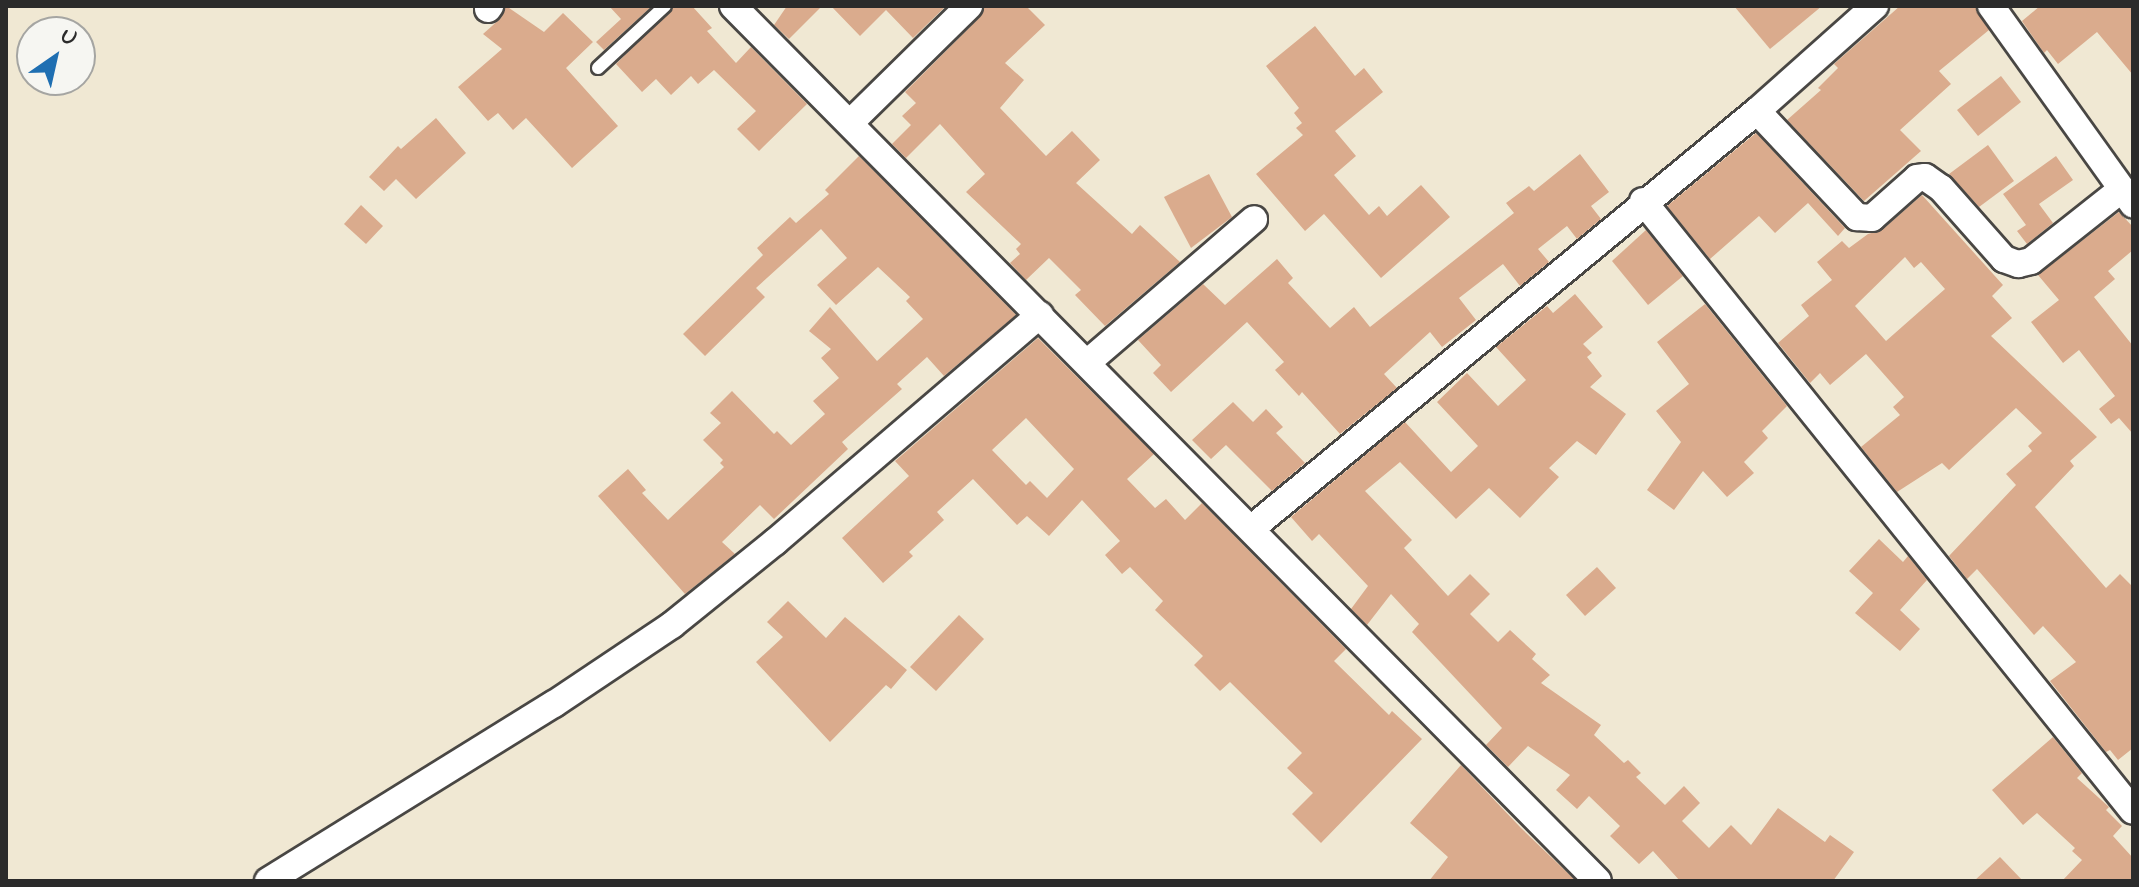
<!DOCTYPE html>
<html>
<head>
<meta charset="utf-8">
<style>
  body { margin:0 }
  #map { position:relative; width:2139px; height:887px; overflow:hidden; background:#f0e8d3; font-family:Mynerve,sans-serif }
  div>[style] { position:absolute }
  .building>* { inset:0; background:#daab8d }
  .roads { filter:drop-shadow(2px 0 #494744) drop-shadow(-2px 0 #494744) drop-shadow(0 2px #494744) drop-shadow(0 -2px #494744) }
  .service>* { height:12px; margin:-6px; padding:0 6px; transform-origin:6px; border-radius:6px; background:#fff }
  .minor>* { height:26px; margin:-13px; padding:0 13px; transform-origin:13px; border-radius:13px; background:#fff }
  span { translate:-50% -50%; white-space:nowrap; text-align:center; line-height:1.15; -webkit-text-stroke:6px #f6f6f2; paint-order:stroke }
  .frame { position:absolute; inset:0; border:8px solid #2b2b2b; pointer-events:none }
  .north { position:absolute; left:16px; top:16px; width:80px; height:80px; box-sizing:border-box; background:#f6f6f2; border:2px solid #a5a5a2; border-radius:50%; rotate:34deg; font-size:22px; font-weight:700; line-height:32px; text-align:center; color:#2b2b2b }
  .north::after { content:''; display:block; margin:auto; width:28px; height:36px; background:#1f6fb2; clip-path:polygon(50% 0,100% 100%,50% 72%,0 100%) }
</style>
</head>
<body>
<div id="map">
  <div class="building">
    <div style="clip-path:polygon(506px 6px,544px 32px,563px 13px,593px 42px,566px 68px,618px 126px,572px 168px,526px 118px,513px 130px,498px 113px,488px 121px,458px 87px,502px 49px,483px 34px,501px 18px)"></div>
    <div style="clip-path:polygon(609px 6px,652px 6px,604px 50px,596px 42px,621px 19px)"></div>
    <div style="clip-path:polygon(674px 6px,692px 6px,712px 28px,707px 31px,736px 63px,751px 47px,807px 104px,759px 151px,737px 129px,756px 111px,714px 70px,698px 84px,691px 76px,671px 95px,656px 79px,642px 92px,616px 64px)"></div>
    <div style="clip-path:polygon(787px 6px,822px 6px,789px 39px,774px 25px)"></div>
    <div style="clip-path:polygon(831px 6px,946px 6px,913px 38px,886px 10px,860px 36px)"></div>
    <div style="clip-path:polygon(985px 6px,1026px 6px,1045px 25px,1005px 63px,1024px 80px,1000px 108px,1046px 156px,1072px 131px,1100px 160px,1076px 183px,1132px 234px,1140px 225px,1180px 262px,1105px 326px,1075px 295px,1081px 290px,1049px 258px,1026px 280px,1010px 263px,1020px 254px,1016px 249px,1021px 244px,966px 192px,985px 174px,940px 124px,906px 158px,892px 144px,911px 125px,902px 116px,916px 103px,905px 92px,980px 17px)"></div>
    <div style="clip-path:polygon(1734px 6px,1822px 6px,1770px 49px)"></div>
    <div style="clip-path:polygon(1900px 6px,1975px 6px,1989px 30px,1939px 71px,1951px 84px,1900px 130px,1921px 151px,1864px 201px,1787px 120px,1821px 90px,1818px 88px,1838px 68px,1834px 64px)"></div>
    <div style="clip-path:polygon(2040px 6px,2133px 6px,2133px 75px,2097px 32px,2058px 64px,2047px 50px,2044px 53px,2022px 21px)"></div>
    <div style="clip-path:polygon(1315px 26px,1355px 76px,1364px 68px,1383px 92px,1335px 131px,1356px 156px,1334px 175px,1369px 215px,1379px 206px,1387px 216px,1421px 185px,1450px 217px,1381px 278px,1324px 214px,1305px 231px,1256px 174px,1303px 135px,1296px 128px,1302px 123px,1294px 113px,1299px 108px,1266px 66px)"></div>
    <div style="clip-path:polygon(2001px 76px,2021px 102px,1978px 136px,1957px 110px)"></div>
    <div style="clip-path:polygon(436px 118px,466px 153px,416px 199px,396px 179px,384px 191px,369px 177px,398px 146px,401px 149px)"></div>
    <div style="clip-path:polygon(1756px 133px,1845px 228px,1838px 236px,1808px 203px,1775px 233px,1759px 216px,1710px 259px,1667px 206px)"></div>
    <div style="clip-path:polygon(1988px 145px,2014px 181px,1979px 207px,1949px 174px)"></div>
    <div style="clip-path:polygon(1580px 154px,1609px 192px,1591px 206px,1601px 219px,1577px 239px,1567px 226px,1538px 249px,1549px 262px,1520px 286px,1503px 264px,1459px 298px,1476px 320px,1442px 347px,1430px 332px,1384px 374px,1397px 388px,1340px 434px,1302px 392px,1299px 396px,1275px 370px,1284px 362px,1247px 322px,1171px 392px,1153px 373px,1161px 365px,1138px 340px,1203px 284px,1225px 305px,1277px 259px,1293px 278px,1288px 283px,1330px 328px,1354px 307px,1370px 327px,1514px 213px,1506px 203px,1529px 186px,1534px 191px)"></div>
    <div style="clip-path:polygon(859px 156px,1016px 315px,944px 376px,927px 357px,897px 384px,902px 389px,842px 442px,848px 449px,774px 519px,760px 505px,722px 542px,735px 554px,685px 594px,598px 496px,628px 469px,646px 490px,642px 493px,668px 520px,724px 467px,720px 463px,723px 460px,703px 440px,721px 423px,710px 413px,732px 391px,774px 434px,777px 431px,791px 445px,825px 414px,813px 401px,839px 378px,821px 358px,831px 349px,809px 331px,830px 307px,877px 361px,923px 319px,906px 301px,910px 297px,878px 267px,836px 305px,817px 285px,847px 258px,821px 229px,756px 288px,765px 297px,705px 356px,683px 334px,763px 255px,757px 248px,790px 217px,796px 223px,829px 194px,825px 190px)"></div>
    <div style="clip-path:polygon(2056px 156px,2073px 180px,2039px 204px,2053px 223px,2027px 244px,2017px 231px,2026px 225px,2003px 194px)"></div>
    <div style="clip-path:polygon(1209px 174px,1232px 217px,1191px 248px,1164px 197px)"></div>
    <div style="clip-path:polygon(evenodd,1922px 195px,2003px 285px,1992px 296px,2012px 318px,1991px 336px,2097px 437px,2070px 461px,2074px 466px,2035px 507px,2106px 588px,2120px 574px,2133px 587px,2133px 748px,2118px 760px,2110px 750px,2106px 752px,2050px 681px,2076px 662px,2043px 626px,2034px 635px,1977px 569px,1967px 579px,1949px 556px,2016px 485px,2006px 474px,2032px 451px,2028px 446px,2042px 433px,2016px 408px,1949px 470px,1942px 463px,1897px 492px,1861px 447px,1900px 415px,1893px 407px,1904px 397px,1866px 354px,1830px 385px,1820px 373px,1810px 383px,1778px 343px,1809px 316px,1801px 305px,1832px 280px,1817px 262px,1842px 241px,1849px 248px,1868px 234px,1882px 230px,1922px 195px,1905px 257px,1914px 268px,1921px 262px,1945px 289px,1886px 341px,1855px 306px,1905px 257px)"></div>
    <div style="clip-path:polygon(361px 205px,383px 226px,366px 244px,344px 224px)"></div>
    <div style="clip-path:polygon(2119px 212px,2133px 227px,2133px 250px,2108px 271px,2115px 279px,2094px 297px,2133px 346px,2133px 434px,2119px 418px,2111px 424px,2099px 409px,2115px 396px,2079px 350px,2063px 363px,2031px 322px,2059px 300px,2038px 275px)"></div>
    <div style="clip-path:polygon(1646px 230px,1683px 276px,1648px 305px,1612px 261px)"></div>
    <div style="clip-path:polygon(1575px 294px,1603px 327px,1583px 344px,1592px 353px,1587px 357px,1602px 376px,1590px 387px,1626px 414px,1596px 455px,1577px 441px,1549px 468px,1559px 477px,1520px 518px,1489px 488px,1456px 519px,1400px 462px,1365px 491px,1412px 540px,1404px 548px,1448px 596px,1470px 574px,1490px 594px,1470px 614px,1498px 642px,1510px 630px,1536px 654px,1532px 659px,1550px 675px,1541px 683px,1601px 725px,1594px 735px,1624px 763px,1628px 760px,1641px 773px,1636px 777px,1665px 805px,1684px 786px,1700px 803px,1682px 821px,1709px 848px,1731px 825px,1751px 845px,1778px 808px,1825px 842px,1830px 835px,1854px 852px,1833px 881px,1680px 881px,1653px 851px,1639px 864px,1610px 836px,1620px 826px,1589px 796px,1577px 809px,1556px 790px,1570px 775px,1528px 746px,1508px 767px,1486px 745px,1502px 728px,1412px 632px,1419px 624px,1391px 594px,1367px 625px,1351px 609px,1368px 586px,1319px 534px,1312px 541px,1291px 517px,1405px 422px,1451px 472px,1478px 446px,1437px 402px,1467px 373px,1498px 406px,1526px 380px,1496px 347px,1547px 306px,1553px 313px)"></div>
    <div style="clip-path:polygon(1705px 304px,1787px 406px,1762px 431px,1768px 438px,1744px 462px,1754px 473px,1727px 497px,1703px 471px,1674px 510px,1647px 490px,1681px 442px,1656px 411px,1689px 384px,1657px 342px)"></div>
    <div style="clip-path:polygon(evenodd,1038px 338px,1154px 454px,1127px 479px,1155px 508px,1166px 499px,1185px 520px,1202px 503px,1346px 649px,1334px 661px,1389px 715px,1392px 711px,1422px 739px,1321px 843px,1292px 814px,1313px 793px,1287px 768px,1302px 753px,1230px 682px,1220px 691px,1194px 665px,1203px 656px,1155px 610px,1163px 601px,1130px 567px,1122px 574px,1105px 555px,1120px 541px,1082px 500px,1049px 536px,1027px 516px,1017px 525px,973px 479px,937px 512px,944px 520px,909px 552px,913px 556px,883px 583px,842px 538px,909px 476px,895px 461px,1038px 338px,1026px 418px,1074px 469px,1047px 498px,1030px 481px,1026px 485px,992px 450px,1026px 418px)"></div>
    <div style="clip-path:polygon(1233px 402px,1253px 422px,1266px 409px,1283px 427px,1276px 433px,1305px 463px,1272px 491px,1226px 445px,1211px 459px,1192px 440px)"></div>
    <div style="clip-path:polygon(1879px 539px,1903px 562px,1908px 556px,1927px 580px,1900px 610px,1920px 629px,1900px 651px,1855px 613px,1873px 593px,1849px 571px)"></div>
    <div style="clip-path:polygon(1597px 567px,1616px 588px,1585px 616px,1566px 595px)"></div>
    <div style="clip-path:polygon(788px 601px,826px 638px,845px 617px,907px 670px,891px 689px,886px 685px,830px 742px,756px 662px,783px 637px,767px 622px)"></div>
    <div style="clip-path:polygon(959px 615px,984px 639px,936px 691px,910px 667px)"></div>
    <div style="clip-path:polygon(2053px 737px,2082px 773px,2077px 778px,2109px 807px,2106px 810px,2122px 826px,2113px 836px,2133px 858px,2133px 881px,2062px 881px,2082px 860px,2072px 851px,2075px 848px,2037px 813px,2023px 825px,1992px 790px)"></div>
    <div style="clip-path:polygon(1461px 765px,1521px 828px,1576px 881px,1429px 881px,1448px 857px,1410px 823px)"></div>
    <div style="clip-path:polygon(2000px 857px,2023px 881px,1974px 881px)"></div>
  </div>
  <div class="roads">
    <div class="service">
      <div style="left:598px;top:68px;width:91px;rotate:-42.8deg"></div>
    </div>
    <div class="minor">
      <div style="left:733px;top:6px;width:1230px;rotate:45.33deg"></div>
      <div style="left:1991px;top:6px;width:244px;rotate:54.4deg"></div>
      <div style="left:488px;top:9px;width:4px;rotate:-56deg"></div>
      <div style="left:1757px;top:111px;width:146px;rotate:46.7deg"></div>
      <div style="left:1857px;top:217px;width:15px;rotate:4deg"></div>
      <div style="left:1872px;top:218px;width:60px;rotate:-41.6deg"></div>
      <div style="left:1917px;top:178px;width:8px;rotate:-7deg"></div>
      <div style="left:1925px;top:177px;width:19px;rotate:35deg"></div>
      <div style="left:1941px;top:188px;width:95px;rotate:48.4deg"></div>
      <div style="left:2004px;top:259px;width:15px;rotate:20deg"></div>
      <div style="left:2018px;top:264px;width:13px;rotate:-13deg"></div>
      <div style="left:2031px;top:261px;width:116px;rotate:-38.4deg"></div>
      <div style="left:850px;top:123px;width:167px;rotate:-44.5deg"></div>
      <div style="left:1643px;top:201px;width:782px;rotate:51.23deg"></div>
      <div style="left:1088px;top:362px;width:219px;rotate:-40.7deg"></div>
      <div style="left:1252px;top:528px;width:655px;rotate:-39.55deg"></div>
      <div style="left:1757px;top:111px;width:158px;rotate:-41.7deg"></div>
      <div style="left:268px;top:881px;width:336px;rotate:-31.8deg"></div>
      <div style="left:554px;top:704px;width:142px;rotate:-33.8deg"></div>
      <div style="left:672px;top:625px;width:132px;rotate:-38.9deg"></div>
      <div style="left:775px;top:542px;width:349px;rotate:-40.6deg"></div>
    </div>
  </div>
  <div class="frame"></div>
  <div class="north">U</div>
</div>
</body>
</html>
